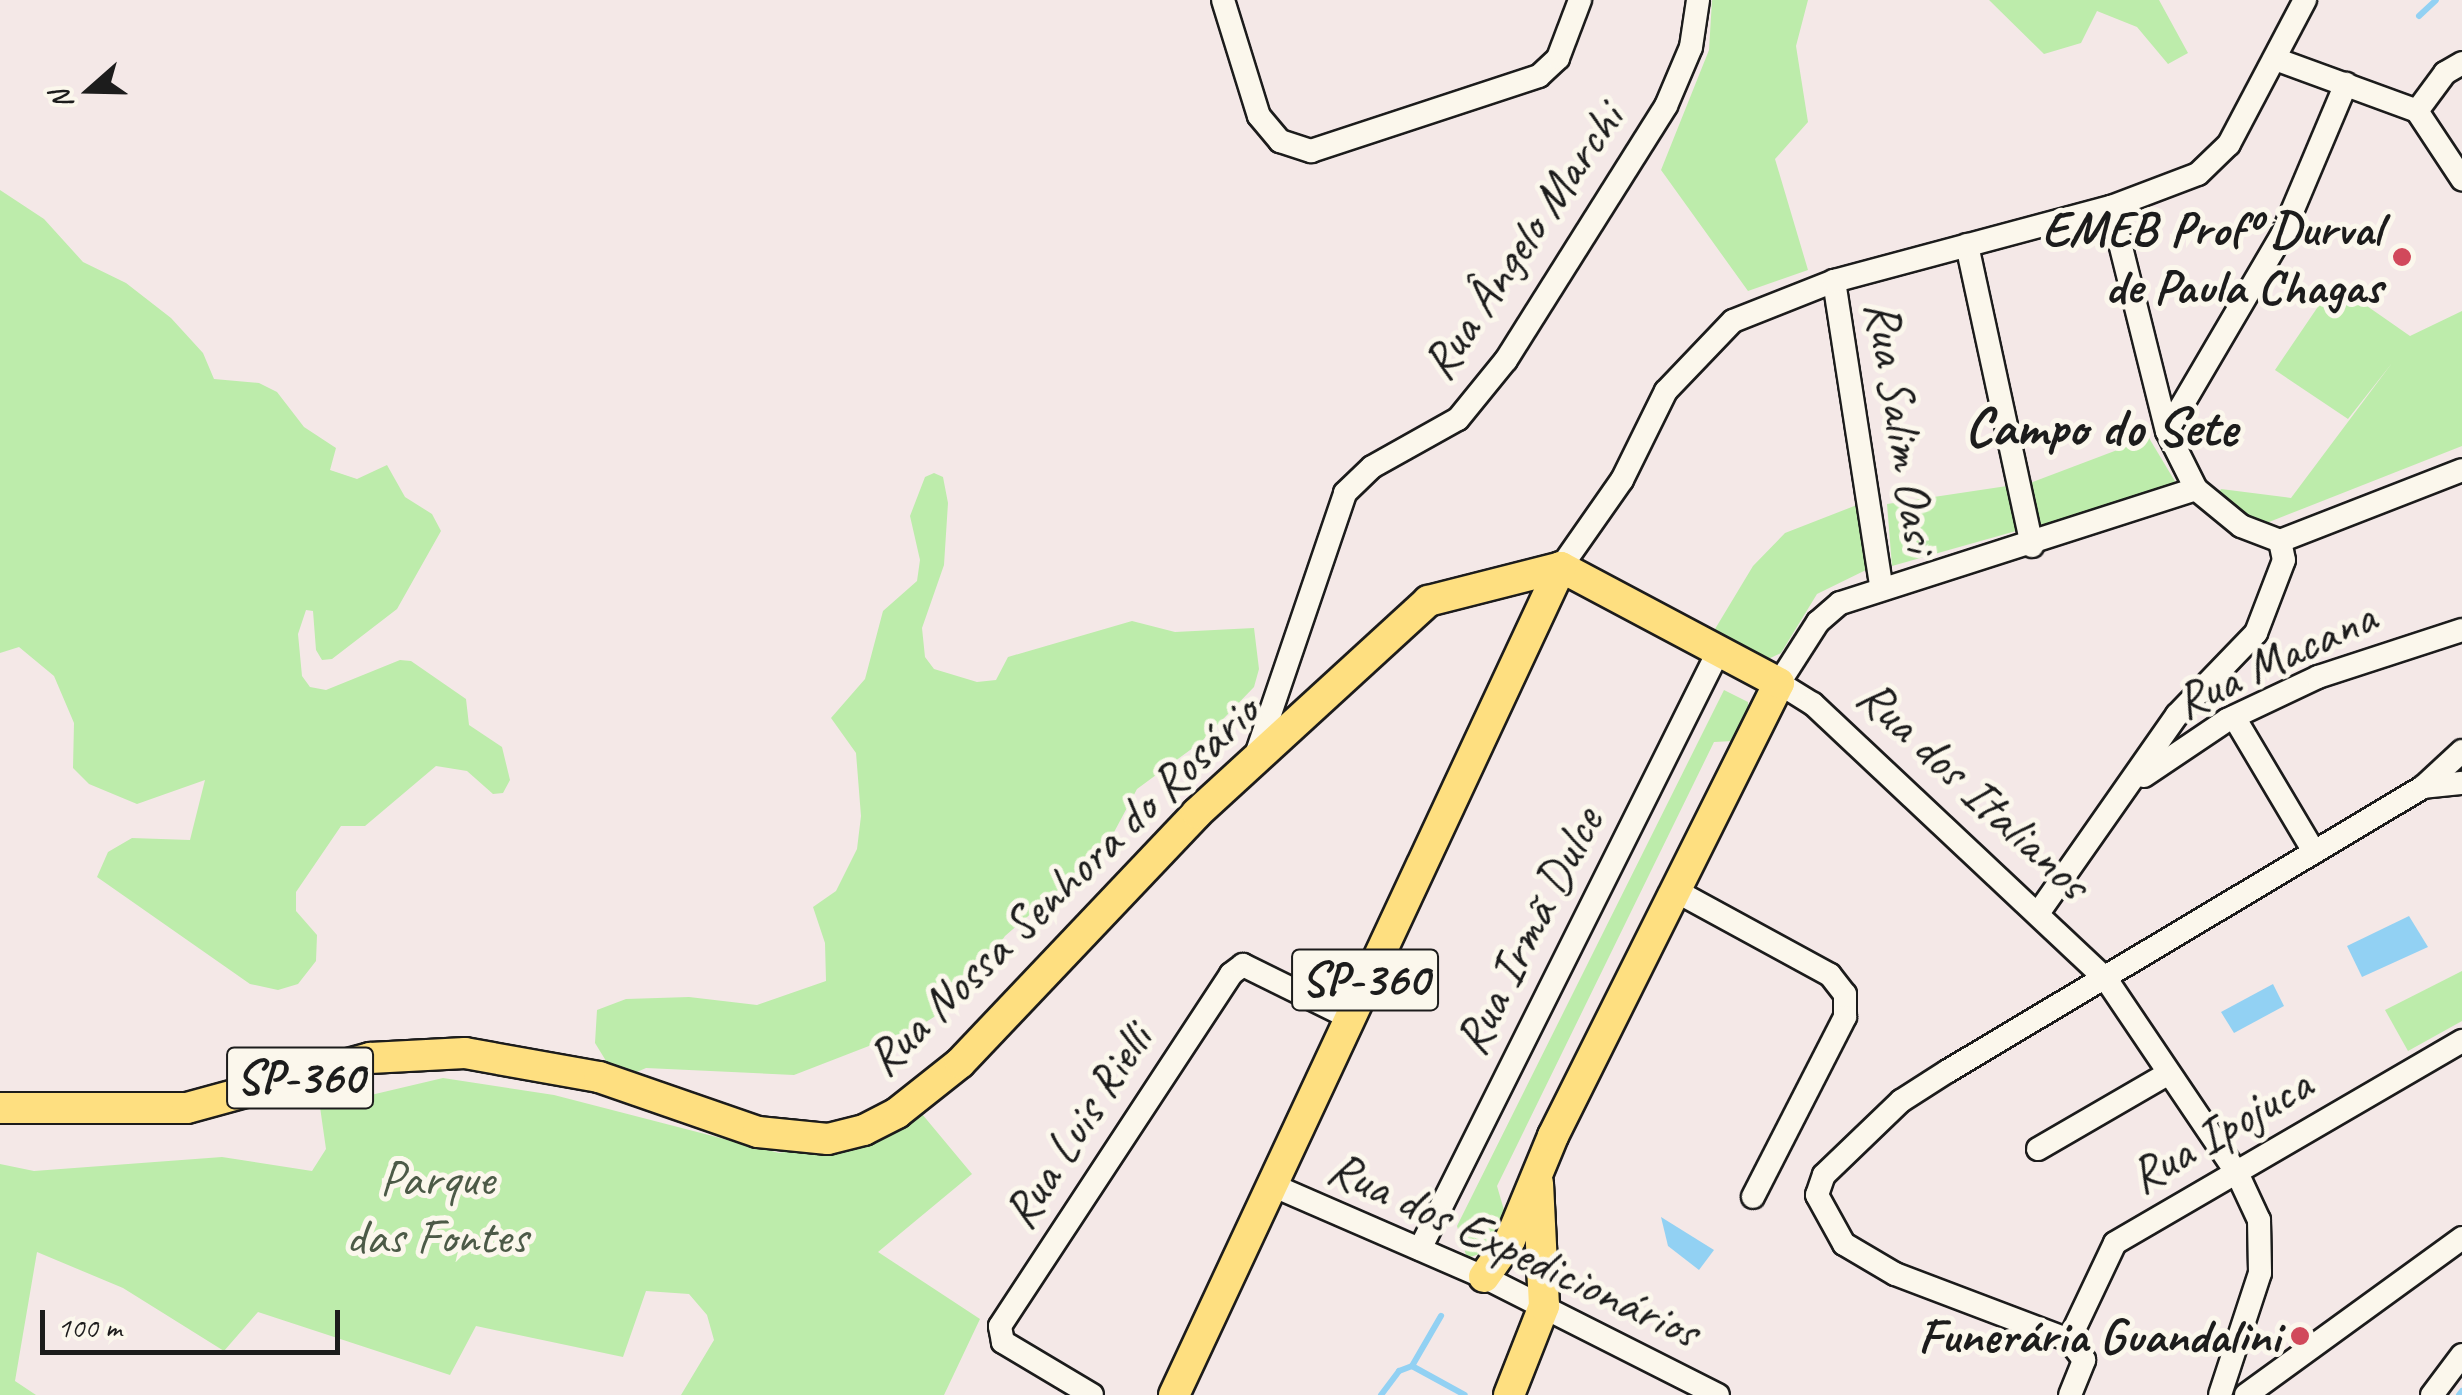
<!DOCTYPE html>
<html>
<head>
<meta charset="utf-8">
<style>
  body { margin:0 }
  #map { position:relative; width:2462px; height:1395px; overflow:hidden; background:#f4e8e7; font-family:Caveat,sans-serif }
  div>[style] { position:absolute }
  .green>* { inset:0; background:#bdecab }
  .water>* { inset:0; background:#92d1f3 }
  .stream>* { height:6px; margin:-3px; padding:0 3px; transform-origin:3px; border-radius:3px; background:#92d1f3 }
  .roads { filter:drop-shadow(2px 0 #1c1c1c) drop-shadow(-2px 0 #1c1c1c) drop-shadow(0 2px #1c1c1c) drop-shadow(0 -2px #1c1c1c) }
  .minor>* { height:22px; margin:-11px; padding:0 11px; transform-origin:11px; border-radius:11px; background:#fbf7ec }
  .major>* { height:30px; margin:-15px; padding:0 15px; transform-origin:15px; border-radius:15px; background:#fedf80 }
  .dots>* { width:28px; height:28px; translate:-50% -50%; box-sizing:border-box; border:5px solid #fbf7ec; border-radius:50% }
  span { translate:-50% -50%; white-space:nowrap; text-align:center; line-height:1.15; -webkit-text-stroke:10px #fbf7ec; paint-order:stroke }
  .shield-label span { padding:2px 8px; background:#fbf7ec; border:2px solid; border-radius:8px; -webkit-text-stroke-width:0 }
  .shield-label { font-size:48px; color:#1c1c1c; font-weight:700 }
  .poi-label { font-size:50px; color:#1c1c1c; font-weight:700 }
  .right { translate:-100% -50%; text-align:right }
  .street-label { font-size:50px; color:#1c1c1c }
  .park-label { font-size:50px; color:#4c5a47 }
  .quarter-label { font-size:55px; color:#1c1c1c; font-weight:700 }
  .north { position:absolute; left:40px; top:40px; width:100px; height:100px; -webkit-text-stroke:8px #fbf7ec; paint-order:stroke; rotate:250deg; font-size:28px; font-weight:700; line-height:40px; text-align:center; color:#1c1c1c }
  .north::after { content:''; display:block; margin:auto; width:35px; height:45px; background:#1c1c1c; clip-path:polygon(50% 0,100% 100%,50% 72%,0 100%) }
  .scale { position:absolute; left:40px; top:1310px; width:300px; height:45px; box-sizing:border-box; border:5px solid #1c1c1c; border-top:0; padding-left:12px; font-size:30px; line-height:35px; white-space:nowrap; color:#1c1c1c; -webkit-text-stroke:8px #fbf7ec; paint-order:stroke }
</style>
</head>
<body>
<div id="map">
  <div class="green">
    <div style="clip-path:polygon(1712px 0,1808px 0,1796px 46px,1808px 122px,1775px 159px,1808px 270px,1748px 291px,1661px 170px,1709px 50px)"></div>
    <div style="clip-path:polygon(1989px 0,2159px 0,2188px 53px,2168px 64px,2137px 27px,2097px 11px,2081px 43px,2044px 54px)"></div>
    <div style="clip-path:polygon(0 190px,44px 219px,83px 262px,126px 283px,171px 318px,203px 353px,214px 379px,259px 383px,277px 392px,304px 427px,336px 448px,330px 470px,357px 479px,387px 465px,405px 497px,432px 514px,441px 531px,397px 609px,332px 659px,322px 660px,316px 650px,313px 611px,306px 610px,298px 634px,302px 676px,310px 687px,326px 690px,400px 660px,411px 661px,466px 699px,469px 725px,502px 747px,510px 780px,503px 793px,493px 794px,467px 771px,436px 766px,365px 826px,341px 826px,296px 892px,296px 911px,317px 935px,316px 961px,298px 984px,278px 990px,250px 984px,97px 877px,108px 852px,132px 838px,190px 840px,205px 780px,137px 804px,89px 784px,73px 768px,74px 723px,54px 676px,19px 647px,0 653px)"></div>
    <div style="clip-path:polygon(2334px 283px,2410px 336px,2462px 311px,2462px 446px,2264px 524px,2238px 517px,2216px 497px,2221px 489px,2291px 498px,2392px 363px,2348px 419px,2275px 370px)"></div>
    <div style="clip-path:polygon(2149px 438px,2176px 483px,2042px 532px,2030px 483px)"></div>
    <div style="clip-path:polygon(934px 473px,943px 477px,948px 503px,944px 565px,922px 628px,925px 657px,934px 669px,977px 682px,996px 680px,1008px 657px,1132px 621px,1175px 632px,1254px 628px,1259px 669px,1254px 687px,1201px 742px,1137px 789px,1104px 851px,1005px 936px,961px 1000px,918px 1027px,794px 1075px,646px 1068px,630px 1075px,611px 1069px,595px 1043px,597px 1010px,626px 999px,689px 997px,757px 1005px,826px 981px,825px 943px,813px 907px,836px 891px,857px 849px,861px 816px,856px 753px,831px 718px,865px 679px,883px 611px,917px 581px,920px 560px,910px 516px,925px 477px)"></div>
    <div style="clip-path:polygon(2007px 486px,2016px 531px,1892px 566px,1887px 504px)"></div>
    <div style="clip-path:polygon(1862px 503px,1870px 568px,1817px 594px,1781px 653px,1766px 660px,1712px 634px,1753px 566px,1785px 533px)"></div>
    <div style="clip-path:polygon(1724px 690px,1748px 702px,1748px 708px,1733px 741px,1714px 742px,1497px 1186px,1506px 1217px,1492px 1250px,1467px 1258px,1457px 1226px)"></div>
    <div style="clip-path:polygon(2462px 971px,2462px 1021px,2408px 1051px,2385px 1010px)"></div>
    <div style="clip-path:polygon(443px 1078px,554px 1095px,779px 1153px,871px 1137px,922px 1114px,972px 1174px,878px 1252px,980px 1319px,944px 1395px,681px 1395px,714px 1340px,707px 1315px,689px 1294px,646px 1291px,623px 1357px,476px 1326px,450px 1375px,258px 1312px,224px 1351px,123px 1288px,37px 1252px,15px 1381px,36px 1395px,0 1395px,0 1164px,34px 1171px,222px 1157px,312px 1171px,326px 1149px,320px 1107px)"></div>
  </div>
  <div class="water">
    <div style="clip-path:polygon(2409px 916px,2428px 947px,2362px 977px,2347px 946px)"></div>
    <div style="clip-path:polygon(2273px 984px,2284px 1006px,2234px 1033px,2221px 1012px)"></div>
    <div style="clip-path:polygon(1661px 1217px,1714px 1250px,1699px 1270px,1668px 1246px)"></div>
  </div>
  <div class="stream">
    <div style="left:2419px;top:16px;width:23px;rotate:-43deg"></div>
    <div style="left:1412px;top:1366px;width:58px;rotate:-59.9deg"></div>
    <div style="left:1381px;top:1395px;width:30px;rotate:-53deg"></div>
    <div style="left:1399px;top:1371px;width:14px;rotate:-21deg"></div>
    <div style="left:1412px;top:1366px;width:60px;rotate:28.7deg"></div>
    <div style="left:2459px;top:1395px;width:5px;rotate:-53deg"></div>
  </div>
  <div class="roads">
    <div class="minor">
      <div style="left:1223px;top:0;width:121px;rotate:72.8deg"></div>
      <div style="left:1259px;top:116px;width:33px;rotate:50deg"></div>
      <div style="left:1280px;top:141px;width:33px;rotate:18deg"></div>
      <div style="left:1311px;top:151px;width:240px;rotate:-18.2deg"></div>
      <div style="left:1539px;top:76px;width:26px;rotate:-43deg"></div>
      <div style="left:1558px;top:58px;width:62px;rotate:-69.2deg"></div>
      <div style="left:2278px;top:60px;width:148px;rotate:20.1deg"></div>
      <div style="left:2417px;top:111px;width:82px;rotate:56.5deg"></div>
      <div style="left:2417px;top:111px;width:47px;rotate:-53.6deg"></div>
      <div style="left:2445px;top:73px;width:20px;rotate:-30deg"></div>
      <div style="left:2111px;top:207px;width:231px;rotate:76deg"></div>
      <div style="left:2167px;top:431px;width:65px;rotate:63.4deg"></div>
      <div style="left:2196px;top:489px;width:58px;rotate:39.4deg"></div>
      <div style="left:2241px;top:526px;width:42px;rotate:21deg"></div>
      <div style="left:2280px;top:541px;width:195px;rotate:-21.3deg"></div>
      <div style="left:1967px;top:245px;width:308px;rotate:77.8deg"></div>
      <div style="left:1834px;top:281px;width:308px;rotate:81.2deg"></div>
      <div style="left:2167px;top:431px;width:229px;rotate:-59.6deg"></div>
      <div style="left:2283px;top:233px;width:162px;rotate:-67.1deg"></div>
      <div style="left:2196px;top:489px;width:374px;rotate:162.2deg"></div>
      <div style="left:1840px;top:603px;width:29px;rotate:139deg"></div>
      <div style="left:1818px;top:622px;width:72px;rotate:122.6deg"></div>
      <div style="left:1779px;top:683px;width:40px;rotate:32deg"></div>
      <div style="left:1813px;top:704px;width:402px;rotate:43.2deg"></div>
      <div style="left:2106px;top:979px;width:236px;rotate:56deg"></div>
      <div style="left:2238px;top:1175px;width:50px;rotate:65deg"></div>
      <div style="left:2259px;top:1220px;width:53px;rotate:88.9deg"></div>
      <div style="left:2260px;top:1273px;width:128px;rotate:108.2deg"></div>
      <div style="left:1561px;top:567px;width:106px;rotate:-55deg"></div>
      <div style="left:1622px;top:480px;width:99px;rotate:-63.7deg"></div>
      <div style="left:1666px;top:391px;width:97px;rotate:-46.3deg"></div>
      <div style="left:1733px;top:321px;width:109px;rotate:-21.6deg"></div>
      <div style="left:1834px;top:281px;width:287px;rotate:-15deg"></div>
      <div style="left:2111px;top:207px;width:93px;rotate:-20.8deg"></div>
      <div style="left:2198px;top:174px;width:43px;rotate:-44.1deg"></div>
      <div style="left:2229px;top:144px;width:163px;rotate:-62.2deg"></div>
      <div style="left:2234px;top:717px;width:157px;rotate:59.3deg"></div>
      <div style="left:1255px;top:758px;width:280px;rotate:-71.2deg"></div>
      <div style="left:1345px;top:493px;width:37px;rotate:-44deg"></div>
      <div style="left:1372px;top:467px;width:98px;rotate:-29.2deg"></div>
      <div style="left:1458px;top:419px;width:76px;rotate:-50.9deg"></div>
      <div style="left:1506px;top:360px;width:300px;rotate:-57.8deg"></div>
      <div style="left:1666px;top:106px;width:64px;rotate:-67deg"></div>
      <div style="left:1691px;top:47px;width:48px;rotate:-81.5deg"></div>
      <div style="left:2144px;top:776px;width:100px;rotate:-34deg"></div>
      <div style="left:2227px;top:720px;width:101px;rotate:-25.3deg"></div>
      <div style="left:2318px;top:677px;width:151px;rotate:-18.1deg"></div>
      <div style="left:2423px;top:787px;width:53px;rotate:-42.7deg"></div>
      <div style="left:1676px;top:891px;width:175px;rotate:28.6deg"></div>
      <div style="left:1830px;top:975px;width:24px;rotate:52deg"></div>
      <div style="left:1845px;top:994px;width:23px;rotate:90deg"></div>
      <div style="left:1845px;top:1017px;width:202px;rotate:117.1deg"></div>
      <div style="left:2039px;top:912px;width:241px;rotate:-55deg"></div>
      <div style="left:2177px;top:715px;width:114px;rotate:-46.1deg"></div>
      <div style="left:2256px;top:633px;width:78px;rotate:-69deg"></div>
      <div style="left:2284px;top:560px;width:19px;rotate:-102deg"></div>
      <div style="left:2038px;top:1149px;width:151px;rotate:-30.1deg"></div>
      <div style="left:1272px;top:1185px;width:231px;rotate:23.5deg"></div>
      <div style="left:1484px;top:1277px;width:262px;rotate:26.8deg"></div>
      <div style="left:1420px;top:1249px;width:665px;rotate:-63.47deg"></div>
      <div style="left:2069px;top:1340px;width:107px;rotate:-64.6deg"></div>
      <div style="left:2115px;top:1243px;width:402px;rotate:-30.2deg"></div>
      <div style="left:1092px;top:1395px;width:104px;rotate:-149.2deg"></div>
      <div style="left:1003px;top:1342px;width:16px;rotate:-101deg"></div>
      <div style="left:1000px;top:1326px;width:421px;rotate:-56.7deg"></div>
      <div style="left:1231px;top:974px;width:15px;rotate:-37deg"></div>
      <div style="left:1243px;top:965px;width:117px;rotate:26.3deg"></div>
      <div style="left:2070px;top:1395px;width:38px;rotate:-68deg"></div>
      <div style="left:2084px;top:1360px;width:25px;rotate:-127deg"></div>
      <div style="left:2069px;top:1340px;width:186px;rotate:-159.2deg"></div>
      <div style="left:1895px;top:1274px;width:59px;rotate:-149.5deg"></div>
      <div style="left:1844px;top:1244px;width:56px;rotate:-118.9deg"></div>
      <div style="left:1817px;top:1195px;width:21px;rotate:-71deg"></div>
      <div style="left:1824px;top:1175px;width:107px;rotate:-43.9deg"></div>
      <div style="left:1901px;top:1101px;width:56px;rotate:-32.6deg"></div>
      <div style="left:1948px;top:1071px;width:553px;rotate:-30.87deg"></div>
      <div style="left:2423px;top:787px;width:39px;rotate:-6deg"></div>
      <div style="left:2246px;top:1395px;width:267px;rotate:-36deg"></div>
      <div style="left:2432px;top:1395px;width:50px;rotate:-53.1deg"></div>
    </div>
    <div class="major">
      <div style="left:0;top:1108px;width:187px"></div>
      <div style="left:187px;top:1108px;width:190px;rotate:-15.3deg"></div>
      <div style="left:370px;top:1058px;width:95px;rotate:-3deg"></div>
      <div style="left:465px;top:1053px;width:136px;rotate:10.2deg"></div>
      <div style="left:599px;top:1077px;width:168px;rotate:19.1deg"></div>
      <div style="left:758px;top:1132px;width:70px;rotate:5.7deg"></div>
      <div style="left:828px;top:1139px;width:37px;rotate:-14deg"></div>
      <div style="left:864px;top:1130px;width:37px;rotate:-27deg"></div>
      <div style="left:897px;top:1113px;width:80px;rotate:-38.4deg"></div>
      <div style="left:960px;top:1063px;width:344px;rotate:-46.5deg"></div>
      <div style="left:1197px;top:813px;width:314px;rotate:-42.5deg"></div>
      <div style="left:1428px;top:601px;width:137px;rotate:-14.3deg"></div>
      <div style="left:1484px;top:1277px;width:45px;rotate:-54.9deg"></div>
      <div style="left:1510px;top:1240px;width:113px;rotate:-67.5deg"></div>
      <div style="left:1553px;top:1136px;width:506px;rotate:-63.49deg"></div>
      <div style="left:1779px;top:683px;width:247px;rotate:-152deg"></div>
      <div style="left:1174px;top:1395px;width:914px;rotate:-64.95deg"></div>
      <div style="left:1509px;top:1395px;width:96px;rotate:-68.5deg"></div>
      <div style="left:1544px;top:1306px;width:123px;rotate:-92.8deg"></div>
    </div>
  </div>
  <div class="dots">
    <div style="left:2402px;top:257px;background:#d1495b"></div>
    <div style="left:2300px;top:1336px;background:#d1495b"></div>
  </div>
  <div class="shield-label">
    <span style="left:1365px;top:980px">SP-360</span>
    <span style="left:300px;top:1078px">SP-360</span>
  </div>
  <div class="poi-label">
    <span class="right" style="left:2382px;top:257px">EMEB Profº Durval<br>de Paula Chagas</span>
    <span class="right" style="left:2280px;top:1336px">Funerária Guandalini</span>
  </div>
  <div class="street-label">
    <span style="left:1522px;top:241px;rotate:-56deg">Rua Ângelo Marchi</span>
    <span style="left:1902px;top:426px;rotate:81deg">Rua Salim Oasi</span>
    <span style="left:2275px;top:659px;rotate:-25deg">Rua Macana</span>
    <span style="left:1974px;top:789px;rotate:43deg">Rua dos Italianos</span>
    <span style="left:1062px;top:885px;rotate:-44deg">Rua Nossa Senhora do Rosário</span>
    <span style="left:1528px;top:931px;rotate:-63deg">Rua Irmã Dulce</span>
    <span style="left:1077px;top:1126px;rotate:-57deg">Rua Luis Rielli</span>
    <span style="left:2220px;top:1130px;rotate:-30deg">Rua Ipojuca</span>
    <span style="left:1514px;top:1249px;rotate:25deg">Rua dos Expedicionários</span>
  </div>
  <div class="park-label">
    <span style="left:437px;top:1207px">Parque<br>das Fontes</span>
  </div>
  <div class="quarter-label">
    <span style="left:2101px;top:428px">Campo do Sete</span>
  </div>
  <div class="north">N</div>
  <div class="scale">100 m</div>
</div>
</body>
</html>
